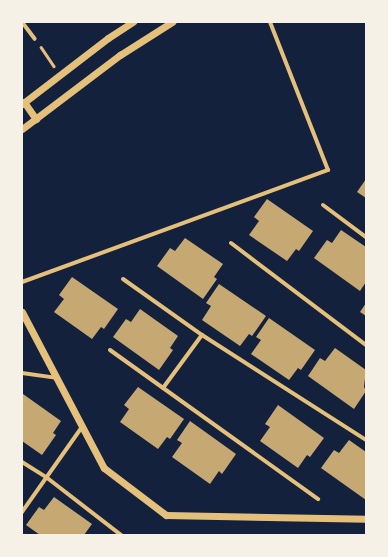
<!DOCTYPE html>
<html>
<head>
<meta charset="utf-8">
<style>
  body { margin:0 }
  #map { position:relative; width:388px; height:557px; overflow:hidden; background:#14213d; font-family:Cabin,sans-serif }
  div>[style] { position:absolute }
  .building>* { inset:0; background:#c6a872 }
  .path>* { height:2.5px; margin:-1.25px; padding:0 1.25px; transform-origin:1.25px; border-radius:1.25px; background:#e5c07b }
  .minor>* { height:4px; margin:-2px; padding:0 2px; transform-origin:2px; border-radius:2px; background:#e5c07b }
  .tertiary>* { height:7px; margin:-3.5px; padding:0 3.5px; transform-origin:3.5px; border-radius:3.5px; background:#e5c07b }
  span { translate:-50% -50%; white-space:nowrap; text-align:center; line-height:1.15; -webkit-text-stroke:4px #f6f1e7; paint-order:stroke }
  .frame { position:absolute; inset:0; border:23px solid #f6f1e7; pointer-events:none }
</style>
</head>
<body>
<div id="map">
  <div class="building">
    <div style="clip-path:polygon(366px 179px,366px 198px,357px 192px)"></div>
    <div style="clip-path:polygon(267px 199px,313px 231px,299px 251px,296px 249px,287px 261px,249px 235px,259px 221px,254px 217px)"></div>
    <div style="clip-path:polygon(341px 230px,366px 247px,366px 282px,360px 291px,314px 258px,327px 240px,332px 243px)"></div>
    <div style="clip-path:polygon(185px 238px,223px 264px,214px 277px,217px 279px,203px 299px,157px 266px,170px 248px,175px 251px)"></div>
    <div style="clip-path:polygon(72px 277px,118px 309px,104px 329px,101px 327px,92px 339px,54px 312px,64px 299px,59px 295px)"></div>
    <div style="clip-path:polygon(219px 284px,266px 316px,252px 336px,249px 334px,240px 346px,202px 320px,211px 306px,206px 303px)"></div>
    <div style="clip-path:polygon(366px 303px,366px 316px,360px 312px)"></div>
    <div style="clip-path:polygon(140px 309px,178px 336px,170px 348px,173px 350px,159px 370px,113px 337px,126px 319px,131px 322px)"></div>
    <div style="clip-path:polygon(269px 318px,315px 350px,301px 370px,298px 368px,289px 380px,251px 354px,261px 340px,256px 337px)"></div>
    <div style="clip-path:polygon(335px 348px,366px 370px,364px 387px,366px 391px,354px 409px,308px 376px,320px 358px,325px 361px)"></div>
    <div style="clip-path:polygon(138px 387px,184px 419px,170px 439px,167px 437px,158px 449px,120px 422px,129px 409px,124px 405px)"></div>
    <div style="clip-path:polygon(23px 394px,61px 421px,53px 433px,56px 435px,42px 455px,22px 441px)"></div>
    <div style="clip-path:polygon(278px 405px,324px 438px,310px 457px,307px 455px,298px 468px,260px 441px,270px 427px,265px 424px)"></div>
    <div style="clip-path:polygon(190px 421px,236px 454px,222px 474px,219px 471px,210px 484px,172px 457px,182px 443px,177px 440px)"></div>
    <div style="clip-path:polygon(349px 440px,366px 452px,366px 500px,321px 468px,334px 450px,339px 453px)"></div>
    <div style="clip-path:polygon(54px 497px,92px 524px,84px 535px,40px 535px,26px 525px,39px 507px,44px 510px)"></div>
  </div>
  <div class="path">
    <div style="left:41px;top:47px;width:23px;rotate:56deg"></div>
  </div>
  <div class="minor">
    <div style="left:22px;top:22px;width:21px;rotate:53deg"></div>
    <div style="left:323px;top:205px;width:54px;rotate:36.7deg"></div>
    <div style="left:231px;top:243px;width:169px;rotate:37.1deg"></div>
    <div style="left:123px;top:279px;width:97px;rotate:35.3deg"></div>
    <div style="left:202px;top:335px;width:195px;rotate:32.6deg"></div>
    <div style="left:22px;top:282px;width:326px;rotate:-20.1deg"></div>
    <div style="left:328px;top:170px;width:159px;rotate:-111.4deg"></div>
    <div style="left:110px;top:350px;width:256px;rotate:35.6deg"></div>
    <div style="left:22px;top:373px;width:35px;rotate:8deg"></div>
    <div style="left:163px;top:388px;width:66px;rotate:-53.7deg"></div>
    <div style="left:22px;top:462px;width:28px;rotate:32deg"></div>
    <div style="left:46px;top:477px;width:95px;rotate:37.7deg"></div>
    <div style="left:22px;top:512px;width:104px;rotate:-54.8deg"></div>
  </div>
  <div class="tertiary">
    <div style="left:24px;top:102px;width:21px;rotate:55deg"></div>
    <div style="left:22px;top:104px;width:108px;rotate:-37.5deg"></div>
    <div style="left:108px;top:38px;width:30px;rotate:-33deg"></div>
    <div style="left:22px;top:129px;width:123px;rotate:-37.1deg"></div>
    <div style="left:120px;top:55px;width:62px;rotate:-32.4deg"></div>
    <div style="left:22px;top:312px;width:176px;rotate:62.3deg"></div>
    <div style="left:104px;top:468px;width:78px;rotate:37.2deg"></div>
    <div style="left:166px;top:515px;width:200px;rotate:1.1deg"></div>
  </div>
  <div class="frame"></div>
</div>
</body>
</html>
